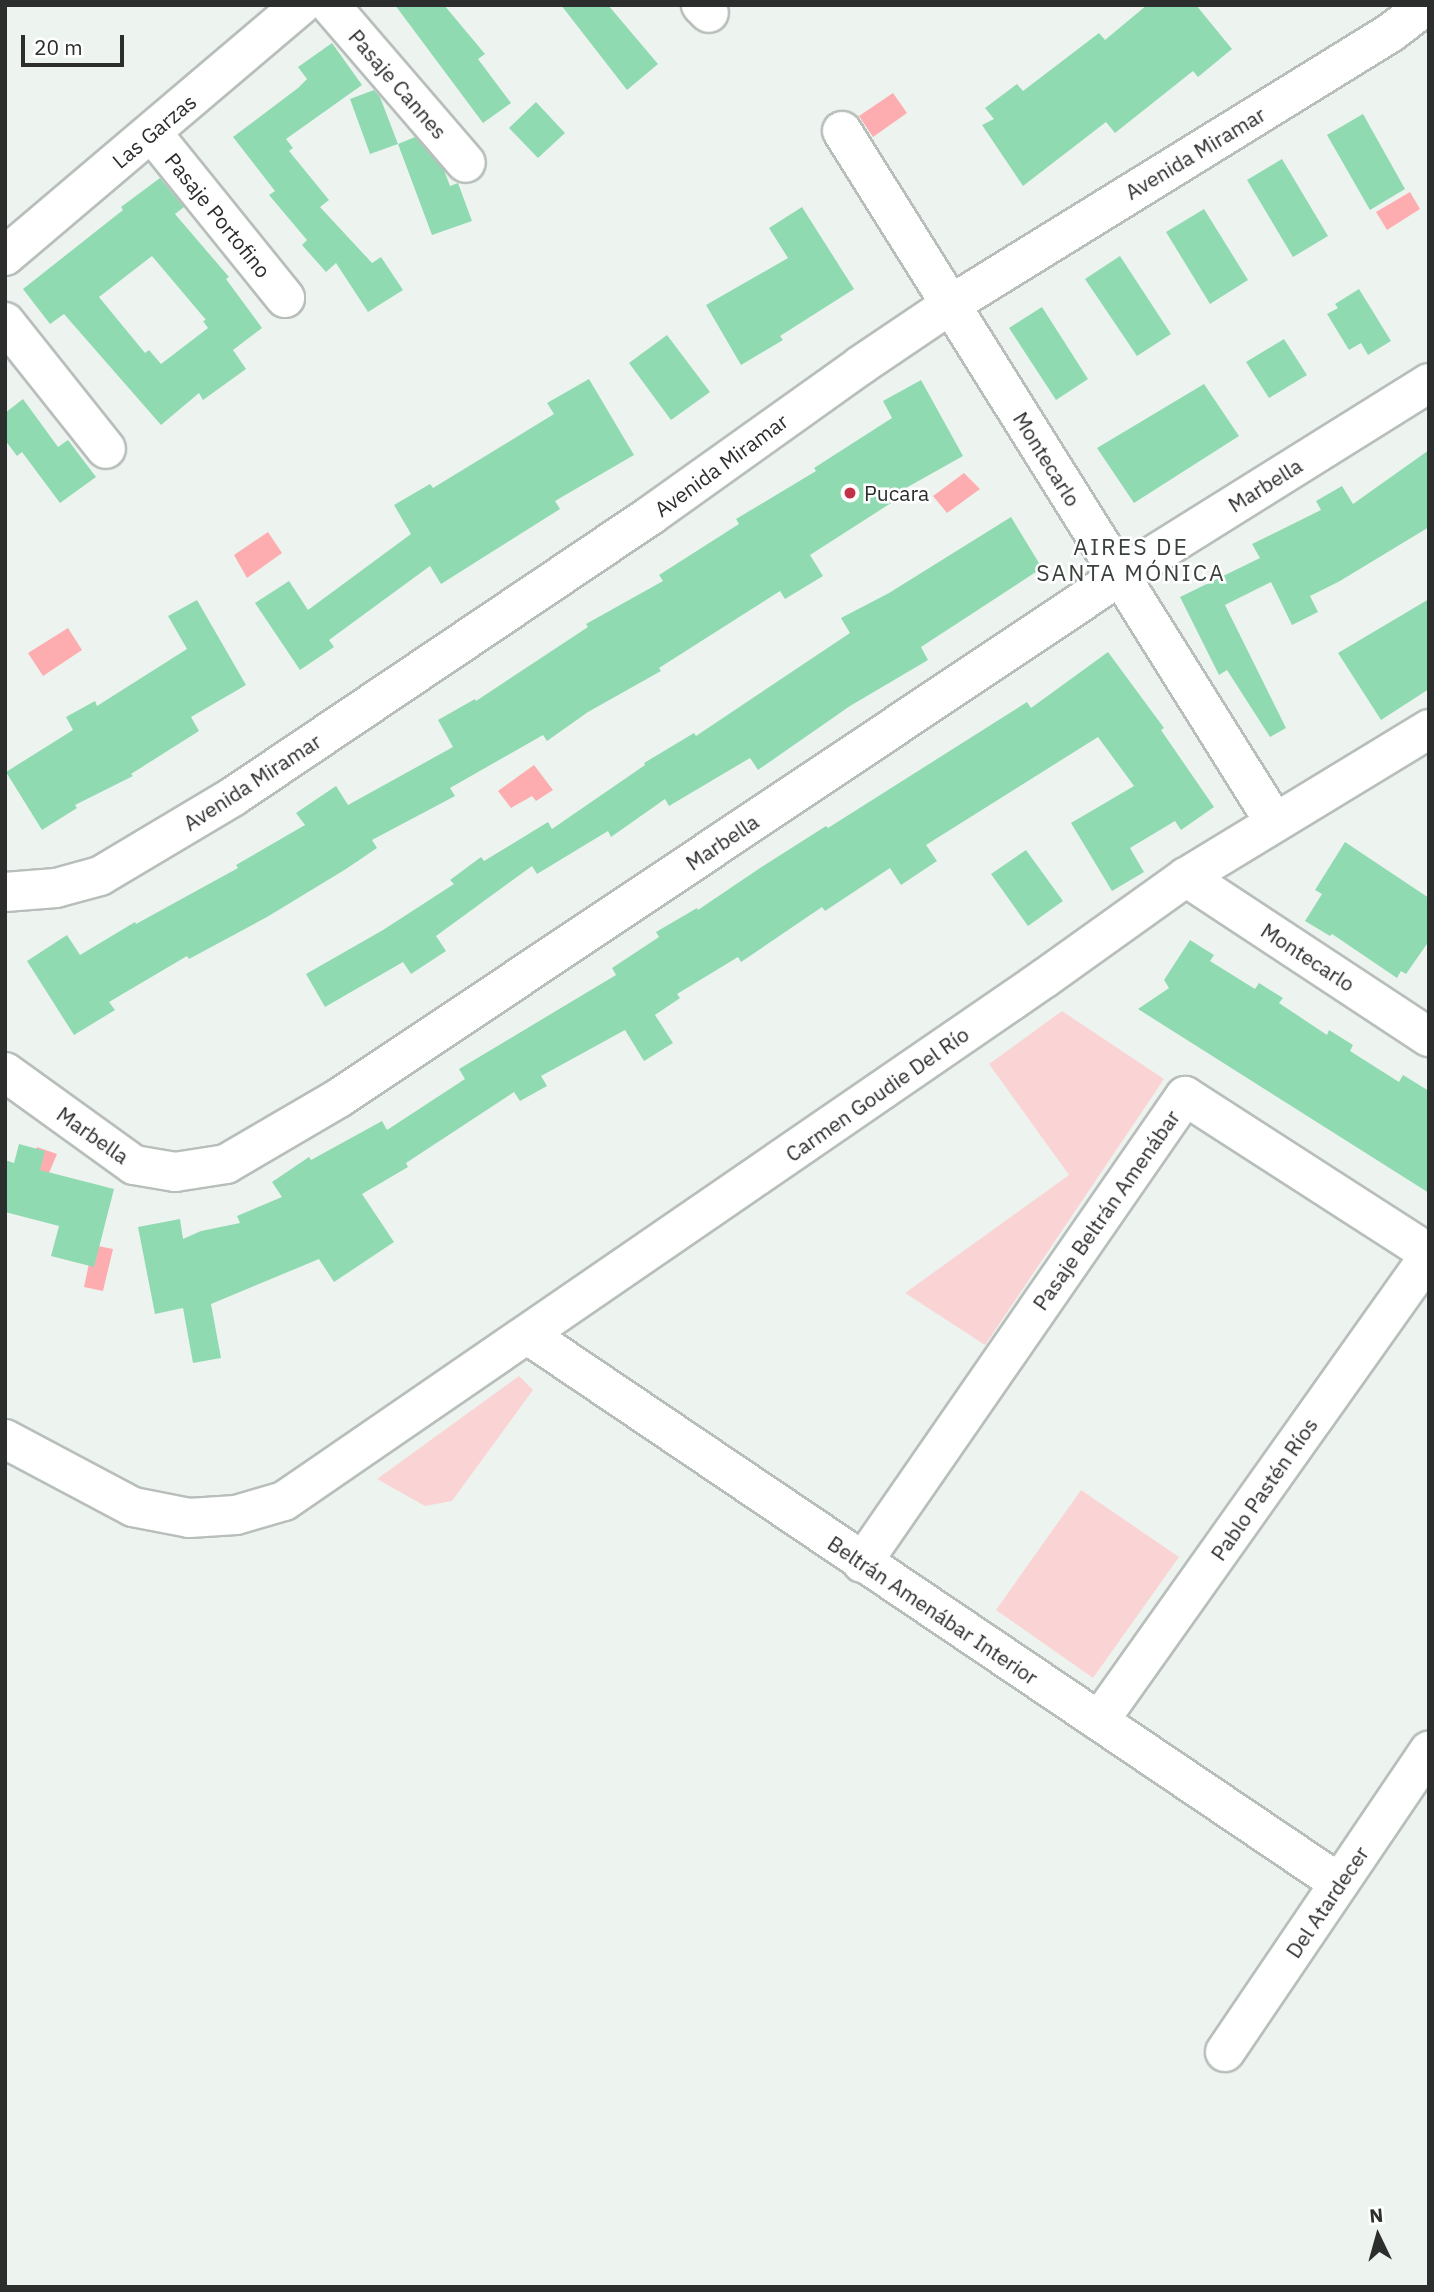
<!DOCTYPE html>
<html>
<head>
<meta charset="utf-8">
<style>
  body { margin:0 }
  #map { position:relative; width:1434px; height:2292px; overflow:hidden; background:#edf4ef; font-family:"IBM Plex Sans",sans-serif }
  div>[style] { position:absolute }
  .green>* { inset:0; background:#fad4d4 }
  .water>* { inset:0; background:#fdadb0 }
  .building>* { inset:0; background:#90dab2 }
  .roads { filter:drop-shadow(2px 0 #b8bfbb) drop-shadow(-2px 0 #b8bfbb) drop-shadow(0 2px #b8bfbb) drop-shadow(0 -2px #b8bfbb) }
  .street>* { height:38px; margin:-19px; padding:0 19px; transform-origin:19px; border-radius:19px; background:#fff }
  .secondary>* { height:38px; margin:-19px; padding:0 19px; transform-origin:19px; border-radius:19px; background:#fff }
  .dots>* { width:19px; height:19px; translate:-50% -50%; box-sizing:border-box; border:4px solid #fff; border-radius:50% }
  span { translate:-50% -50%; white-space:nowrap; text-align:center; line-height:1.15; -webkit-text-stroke:5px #fff; paint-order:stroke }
  .street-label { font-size:21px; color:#2b2e2c }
  .poi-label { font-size:21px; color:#2b2e2c }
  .left { translate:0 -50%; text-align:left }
  .neighbourhood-label { font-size:23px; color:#3b413d; letter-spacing:2px }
  .frame { position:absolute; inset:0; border:7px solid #2b2e2c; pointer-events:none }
  .north { position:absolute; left:1343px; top:2201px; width:70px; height:70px; -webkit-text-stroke:5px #fff; paint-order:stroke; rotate:355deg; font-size:19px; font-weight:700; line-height:28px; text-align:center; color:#2b2e2c }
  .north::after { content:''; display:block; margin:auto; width:24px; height:32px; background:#2b2e2c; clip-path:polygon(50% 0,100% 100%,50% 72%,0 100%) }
  .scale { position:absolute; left:21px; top:35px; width:103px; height:32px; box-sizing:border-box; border:4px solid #2b2e2c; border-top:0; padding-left:9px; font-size:21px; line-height:24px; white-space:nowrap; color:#2b2e2c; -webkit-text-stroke:5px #fff; paint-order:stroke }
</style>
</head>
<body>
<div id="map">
  <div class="green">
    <div style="clip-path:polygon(1062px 1011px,1164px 1079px,985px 1345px,905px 1293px,1069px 1175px,989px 1064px)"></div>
    <div style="clip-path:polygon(519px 1376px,533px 1390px,452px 1501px,425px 1506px,377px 1479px)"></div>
    <div style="clip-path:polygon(1081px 1490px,1179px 1557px,1093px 1678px,996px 1610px)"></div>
  </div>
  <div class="water">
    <div style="clip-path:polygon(893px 93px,907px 113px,873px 137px,859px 116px)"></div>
    <div style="clip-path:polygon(1410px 192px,1420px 209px,1387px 230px,1376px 212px)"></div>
    <div style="clip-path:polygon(964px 473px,980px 489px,947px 513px,933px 496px)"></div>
    <div style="clip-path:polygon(268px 532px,282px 553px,247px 578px,234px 555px)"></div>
    <div style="clip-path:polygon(68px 628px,82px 650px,43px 676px,28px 653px)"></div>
    <div style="clip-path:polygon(534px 765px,553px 790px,536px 801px,532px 796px,511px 808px,498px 791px)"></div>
    <div style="clip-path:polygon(37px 1147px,57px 1154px,41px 1192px,22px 1185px)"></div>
    <div style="clip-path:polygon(93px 1245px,113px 1249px,103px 1291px,84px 1287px)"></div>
  </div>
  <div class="building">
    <div style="clip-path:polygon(395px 5px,444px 5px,485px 54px,478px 59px,511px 103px,483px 123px)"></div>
    <div style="clip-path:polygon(561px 5px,608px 5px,658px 64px,627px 90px)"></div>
    <div style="clip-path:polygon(1147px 5px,1196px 5px,1232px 49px,1198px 77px,1193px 71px,1115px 133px,1106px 122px,1023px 186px,982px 125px,994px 119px,985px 108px,1017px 84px,1023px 91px,1099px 33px,1105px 40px)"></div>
    <div style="clip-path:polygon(332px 43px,362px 85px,286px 139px,293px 148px,289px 151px,329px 200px,320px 207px,372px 263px,381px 257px,403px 290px,368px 312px,336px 263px,326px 272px,302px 245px,307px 240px,269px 195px,275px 191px,233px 137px,298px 88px,307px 79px,298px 67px)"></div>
    <div style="clip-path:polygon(374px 90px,380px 97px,398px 144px,370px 154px,350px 99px)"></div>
    <div style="clip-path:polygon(536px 102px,565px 133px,538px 158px,509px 128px)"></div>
    <div style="clip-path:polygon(1363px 114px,1405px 189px,1370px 210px,1327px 135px)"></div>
    <div style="clip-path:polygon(415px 137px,444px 170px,450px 186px,458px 183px,472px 221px,432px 235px,398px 144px)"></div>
    <div style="clip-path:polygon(1282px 159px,1328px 236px,1293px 257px,1247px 180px)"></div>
    <div style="clip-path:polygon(evenodd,160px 178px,184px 207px,175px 214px,229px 277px,226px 279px,262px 328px,233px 350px,246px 369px,203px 400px,199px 393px,161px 425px,64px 314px,50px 324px,23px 289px,123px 210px,121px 207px,160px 178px,152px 256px,206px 320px,203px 321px,208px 328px,161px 364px,149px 350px,145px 353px,99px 297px,152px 256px)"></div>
    <div style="clip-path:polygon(802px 207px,854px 289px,780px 336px,783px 340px,741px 365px,706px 305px,788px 258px,769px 228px)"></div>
    <div style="clip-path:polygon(1204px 209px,1248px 280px,1210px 304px,1166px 232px)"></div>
    <div style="clip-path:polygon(1120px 256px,1171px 334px,1137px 356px,1085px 279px)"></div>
    <div style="clip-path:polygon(1359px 289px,1391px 341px,1368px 355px,1361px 343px,1349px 350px,1327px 314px,1338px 308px,1335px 304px)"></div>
    <div style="clip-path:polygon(1042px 307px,1088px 379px,1056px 400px,1009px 328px)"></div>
    <div style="clip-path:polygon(667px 335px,710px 392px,671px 420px,629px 363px)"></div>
    <div style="clip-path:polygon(1284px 339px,1307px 375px,1269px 398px,1246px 362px)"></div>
    <div style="clip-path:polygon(589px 379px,634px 455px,555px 501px,560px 509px,441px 584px,430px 566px,329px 640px,334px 647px,300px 670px,255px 603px,289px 581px,308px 610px,411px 534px,394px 505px,430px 484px,433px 488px,554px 414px,547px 403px)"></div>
    <div style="clip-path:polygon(921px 380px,963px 456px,888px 498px,891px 503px,810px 555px,823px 576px,785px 599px,780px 591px,659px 668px,661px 671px,588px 712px,547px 741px,543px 735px,450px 788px,455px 796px,372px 840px,377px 848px,346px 869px,267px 917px,189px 959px,187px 956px,109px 1002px,115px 1010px,74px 1035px,27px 961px,67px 935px,80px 955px,135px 922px,136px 924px,238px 868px,236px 865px,305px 825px,296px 813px,336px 786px,348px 805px,453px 747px,438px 720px,475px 699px,476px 701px,588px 627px,586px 624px,663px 581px,659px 575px,739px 524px,736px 519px,816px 471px,814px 468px,892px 418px,883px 401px)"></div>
    <div style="clip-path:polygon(1204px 384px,1239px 436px,1134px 503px,1097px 448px)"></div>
    <div style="clip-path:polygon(23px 399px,58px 447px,68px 440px,96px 477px,60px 503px,22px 452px,17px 456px,5px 440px,5px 413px)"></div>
    <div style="clip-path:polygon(1429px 450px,1429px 527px,1340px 581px,1310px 596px,1318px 612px,1292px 625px,1271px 582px,1225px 605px,1286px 728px,1270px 737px,1227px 670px,1219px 675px,1180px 597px,1260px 558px,1252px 544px,1321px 510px,1316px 501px,1342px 486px,1353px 504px)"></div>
    <div style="clip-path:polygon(1011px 517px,1042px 568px,921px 647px,928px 660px,850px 706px,758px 770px,750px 758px,669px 806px,665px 799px,611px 837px,608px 831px,537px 874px,532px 866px,436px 936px,446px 951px,411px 974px,403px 962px,325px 1007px,306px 974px,383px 930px,454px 884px,450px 880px,481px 857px,484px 861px,548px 822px,552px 829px,645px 765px,644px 763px,694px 733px,696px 736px,850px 633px,841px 618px,889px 593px)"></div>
    <div style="clip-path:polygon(1429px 599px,1429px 689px,1381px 720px,1338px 653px)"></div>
    <div style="clip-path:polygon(197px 600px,246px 685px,191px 717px,199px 731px,131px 774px,133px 776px,75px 805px,77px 808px,42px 830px,6px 772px,73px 730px,66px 717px,95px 701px,97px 706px,187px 649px,168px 616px)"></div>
    <div style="clip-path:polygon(1108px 652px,1164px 728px,1161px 730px,1214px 807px,1181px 830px,1175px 821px,1130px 848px,1144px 872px,1112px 891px,1071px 823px,1134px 786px,1098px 737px,926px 845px,937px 861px,901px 885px,890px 868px,825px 911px,822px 907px,741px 962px,738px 957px,677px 994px,680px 998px,655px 1015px,673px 1043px,644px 1061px,625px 1030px,541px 1076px,547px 1086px,520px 1101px,514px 1092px,406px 1163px,408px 1167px,362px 1194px,394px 1242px,334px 1282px,319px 1259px,211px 1304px,221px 1358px,193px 1363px,183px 1308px,155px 1314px,138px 1227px,180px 1219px,183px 1239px,201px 1231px,240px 1223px,237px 1216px,282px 1197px,272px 1182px,309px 1157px,311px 1160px,382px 1121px,387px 1130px,465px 1079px,459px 1069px,616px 975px,612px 968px,659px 937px,656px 932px,697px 908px,698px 910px,760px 868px,826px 826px,828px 828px,1027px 702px,1031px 708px)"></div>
    <div style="clip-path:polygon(1345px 842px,1429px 898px,1429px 941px,1406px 974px,1401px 971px,1397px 978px,1332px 934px,1330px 936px,1305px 921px,1322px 894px,1315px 890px)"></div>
    <div style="clip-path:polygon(1026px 850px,1063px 901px,1028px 926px,991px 874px)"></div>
    <div style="clip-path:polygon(1190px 940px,1214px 955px,1210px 961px,1255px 989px,1259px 983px,1283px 998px,1279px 1003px,1327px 1035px,1329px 1030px,1353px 1045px,1350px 1051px,1399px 1082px,1403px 1075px,1429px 1091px,1429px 1193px,1138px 1009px,1169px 988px,1164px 980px)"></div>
    <div style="clip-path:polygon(19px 1144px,45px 1151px,40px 1170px,114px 1189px,94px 1267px,51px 1256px,59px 1226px,5px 1212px,5px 1160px,14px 1163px)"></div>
  </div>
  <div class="roads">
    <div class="street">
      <div style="left:330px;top:5px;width:208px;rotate:49.3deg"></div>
      <div style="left:701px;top:5px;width:11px;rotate:45deg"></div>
      <div style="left:842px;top:131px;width:816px;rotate:57.96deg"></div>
      <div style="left:152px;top:133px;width:212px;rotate:51.1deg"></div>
      <div style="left:5px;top:256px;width:388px;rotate:-40.3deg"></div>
      <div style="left:5px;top:322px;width:162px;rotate:51.5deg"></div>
      <div style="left:1186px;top:877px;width:291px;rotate:33.4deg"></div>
      <div style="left:528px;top:1335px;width:979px;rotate:34.05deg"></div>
      <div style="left:5px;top:1439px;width:145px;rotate:28deg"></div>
      <div style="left:133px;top:1507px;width:57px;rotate:11.1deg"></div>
      <div style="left:189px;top:1518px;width:47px;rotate:-3.7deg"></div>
      <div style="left:236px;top:1515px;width:50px;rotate:-16.3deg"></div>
      <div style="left:284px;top:1501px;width:923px;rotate:-34.5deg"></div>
      <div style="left:1045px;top:978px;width:173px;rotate:-35.6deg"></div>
      <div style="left:1186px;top:877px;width:285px;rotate:-31.3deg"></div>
      <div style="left:862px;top:1563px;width:568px;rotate:-55.33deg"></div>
      <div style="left:1185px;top:1096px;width:290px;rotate:32.8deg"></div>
      <div style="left:1099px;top:1721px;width:570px;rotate:-54.64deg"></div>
      <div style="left:1225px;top:2052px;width:364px;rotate:-55.9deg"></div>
    </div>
    <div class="secondary">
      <div style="left:5px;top:892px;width:51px;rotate:-4.5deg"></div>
      <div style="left:56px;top:888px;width:46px;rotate:-15.3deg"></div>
      <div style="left:100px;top:876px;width:156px;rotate:-30.8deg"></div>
      <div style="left:234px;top:796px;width:503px;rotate:-33.97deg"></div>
      <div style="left:651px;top:515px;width:258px;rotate:-35.5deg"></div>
      <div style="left:861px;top:365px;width:107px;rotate:-34deg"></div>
      <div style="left:950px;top:305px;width:517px;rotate:-31.72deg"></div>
      <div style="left:1390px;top:33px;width:46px;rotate:-37.1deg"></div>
      <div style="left:5px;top:1072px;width:159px;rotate:35.8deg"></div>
      <div style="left:134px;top:1165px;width:42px;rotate:9.7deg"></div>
      <div style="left:175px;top:1172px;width:52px;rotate:-8.9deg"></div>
      <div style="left:226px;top:1164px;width:131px;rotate:-30.3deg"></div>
      <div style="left:339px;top:1098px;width:939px;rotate:-33.76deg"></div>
      <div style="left:1120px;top:576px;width:364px;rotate:-32deg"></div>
    </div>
  </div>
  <div class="dots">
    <div style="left:850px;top:493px;background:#c33249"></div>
  </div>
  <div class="street-label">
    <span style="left:398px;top:84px;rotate:49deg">Pasaje Cannes</span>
    <span style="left:154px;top:131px;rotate:-40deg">Las Garzas</span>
    <span style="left:1195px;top:153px;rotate:-31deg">Avenida Miramar</span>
    <span style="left:218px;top:215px;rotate:51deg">Pasaje Portofino</span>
    <span style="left:1047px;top:459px;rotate:58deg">Montecarlo</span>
    <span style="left:721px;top:465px;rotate:-36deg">Avenida Miramar</span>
    <span style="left:1265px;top:485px;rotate:-32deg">Marbella</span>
    <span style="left:252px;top:782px;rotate:-33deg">Avenida Miramar</span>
    <span style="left:722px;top:842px;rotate:-34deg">Marbella</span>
    <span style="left:1308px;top:957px;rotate:33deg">Montecarlo</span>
    <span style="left:877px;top:1094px;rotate:-35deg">Carmen Goudie Del Río</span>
    <span style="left:93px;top:1135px;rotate:35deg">Marbella</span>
    <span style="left:1106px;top:1210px;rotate:-55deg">Pasaje Beltrán Amenábar</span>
    <span style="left:1264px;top:1489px;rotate:-55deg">Pablo Pastén Ríos</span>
    <span style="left:933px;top:1610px;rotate:34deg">Beltrán Amenábar Interior</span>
    <span style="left:1327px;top:1902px;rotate:-56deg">Del Atardecer</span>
  </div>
  <div class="poi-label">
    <span class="left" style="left:864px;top:493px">Pucara</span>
  </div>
  <div class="neighbourhood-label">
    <span style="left:1131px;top:559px">AIRES DE<br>SANTA MÓNICA</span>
  </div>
  <div class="frame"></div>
  <div class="north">N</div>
  <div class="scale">20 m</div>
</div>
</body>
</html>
